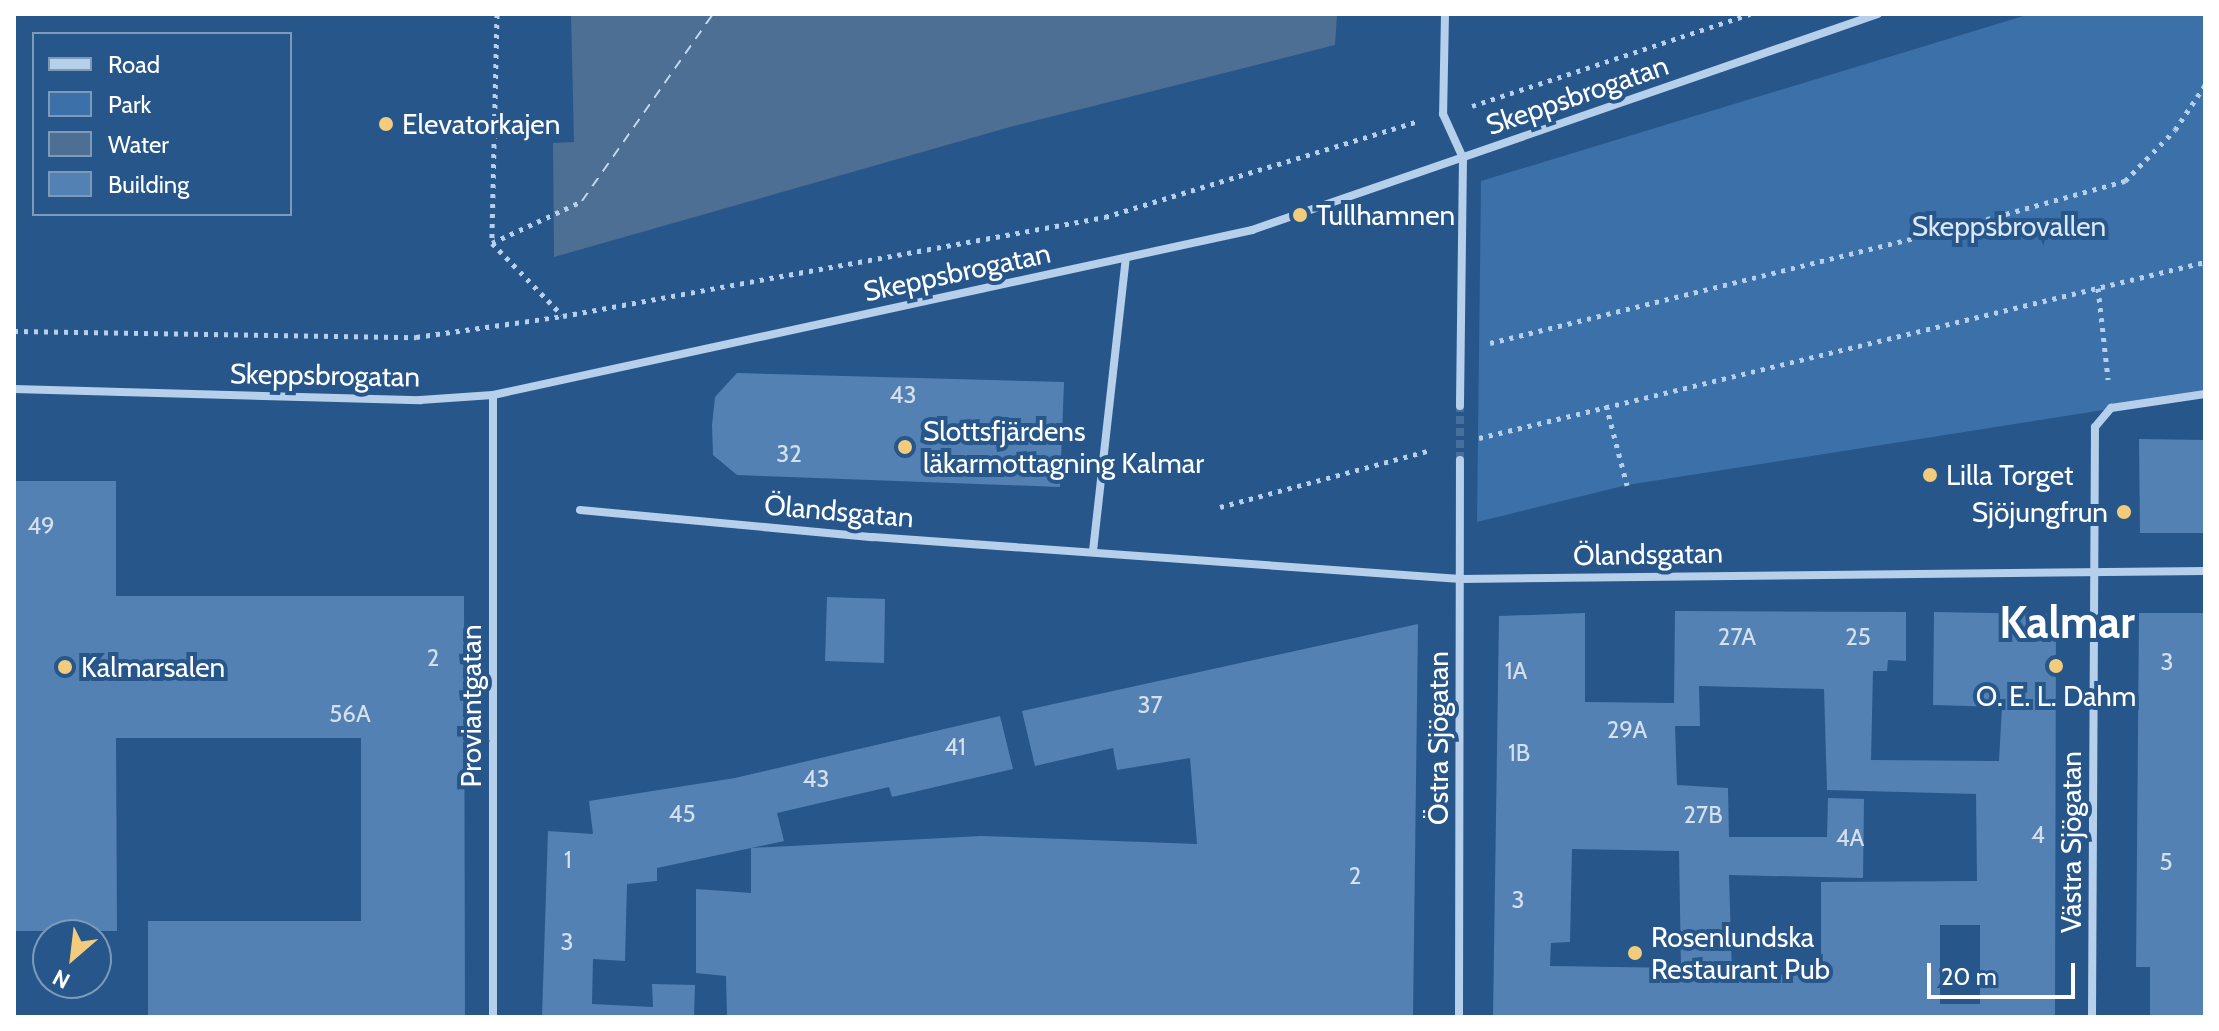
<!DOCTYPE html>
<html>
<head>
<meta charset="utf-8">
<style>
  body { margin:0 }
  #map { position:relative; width:2219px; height:1031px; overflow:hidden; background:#27568b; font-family:Cabin,sans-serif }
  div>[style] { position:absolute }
  .green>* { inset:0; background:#3c70a8 }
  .water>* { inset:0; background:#4e6f94 }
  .ferry>* { height:2px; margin-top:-1px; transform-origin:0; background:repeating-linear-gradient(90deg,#c2d9f1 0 10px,transparent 0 18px) }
  .building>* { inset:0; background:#5481b4 }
  .minor-tunnel>* { height:8px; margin-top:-4px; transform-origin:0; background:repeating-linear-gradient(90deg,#476f9c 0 8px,transparent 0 12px) }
  .path>* { height:5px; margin-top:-2.5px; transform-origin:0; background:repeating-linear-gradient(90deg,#b6cfea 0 4px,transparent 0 10px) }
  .minor>* { height:8px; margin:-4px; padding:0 4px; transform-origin:4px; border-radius:4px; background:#b6cfea }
  .dots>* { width:22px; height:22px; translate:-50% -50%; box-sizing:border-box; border:4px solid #27568b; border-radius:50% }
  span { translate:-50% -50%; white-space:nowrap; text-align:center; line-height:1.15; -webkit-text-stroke:8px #27568b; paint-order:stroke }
  .number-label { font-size:24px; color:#d4e0ec }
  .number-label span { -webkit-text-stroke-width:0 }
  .street-label { font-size:28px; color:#fff }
  .poi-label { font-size:28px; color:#fff }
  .left { translate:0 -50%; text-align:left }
  .right { translate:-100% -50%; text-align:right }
  .park-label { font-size:28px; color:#dae8f8 }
  .town-label { font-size:44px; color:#fff; font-weight:700 }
  .frame { position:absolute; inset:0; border:16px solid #fff; pointer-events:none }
  .legend { position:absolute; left:32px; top:32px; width:260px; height:184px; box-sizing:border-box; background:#27568b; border:2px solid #7d9ab9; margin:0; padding:10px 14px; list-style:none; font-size:24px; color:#fff }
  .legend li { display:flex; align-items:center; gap:16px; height:40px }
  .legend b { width:40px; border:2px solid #7d9ab9 }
  .north { position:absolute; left:32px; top:919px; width:80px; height:80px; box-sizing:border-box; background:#27568b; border:2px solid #7d9ab9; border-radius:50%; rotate:208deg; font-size:22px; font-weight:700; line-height:32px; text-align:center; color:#fff }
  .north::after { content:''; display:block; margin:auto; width:28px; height:36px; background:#f2cc7c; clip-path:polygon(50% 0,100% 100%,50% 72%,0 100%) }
  .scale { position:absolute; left:1927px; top:963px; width:148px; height:36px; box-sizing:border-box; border:4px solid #fff; border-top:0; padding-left:10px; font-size:24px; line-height:28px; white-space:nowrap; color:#fff; -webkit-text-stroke:6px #27568b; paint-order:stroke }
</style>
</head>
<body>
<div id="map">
  <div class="green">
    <div style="clip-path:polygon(2030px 14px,2205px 14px,2205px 394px,1627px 485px,1477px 522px,1481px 181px)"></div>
  </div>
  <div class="water">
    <div style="clip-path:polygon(571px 14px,1337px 14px,1335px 45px,1010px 127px,554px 257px,553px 143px,574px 142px)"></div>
  </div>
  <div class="ferry">
    <div style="left:582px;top:201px;width:228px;rotate:-55deg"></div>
  </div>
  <div class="building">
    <div style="clip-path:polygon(737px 373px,1064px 382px,1060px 487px,737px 475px,713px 455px,712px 425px,715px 397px)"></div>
    <div style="clip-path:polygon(2139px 439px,2205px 440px,2205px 533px,2140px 533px)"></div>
    <div style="clip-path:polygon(14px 481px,116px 481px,116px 596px,464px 596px,465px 1017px,148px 1017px,148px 921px,361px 921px,361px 738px,116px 738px,117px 931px,14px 931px)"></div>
    <div style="clip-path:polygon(827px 597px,885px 599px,884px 663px,825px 661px)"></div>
    <div style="clip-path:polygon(evenodd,1675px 611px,1906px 612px,1906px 661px,1888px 660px,1887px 671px,1873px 671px,1871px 760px,1999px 761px,2002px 707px,1933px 705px,1934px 612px,2056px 614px,2055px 1017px,1493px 1017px,1499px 616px,1585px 613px,1585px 702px,1674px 703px,1675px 611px,1699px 686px,1824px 689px,1827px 790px,1976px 794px,1977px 881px,1821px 882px,1821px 975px,1732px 974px,1729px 875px,1863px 878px,1864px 799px,1828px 798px,1827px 837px,1729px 837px,1728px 788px,1677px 785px,1675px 726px,1700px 726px,1699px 686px,1675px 611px,1572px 849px,1679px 851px,1681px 968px,1550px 966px,1551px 943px,1570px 942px,1572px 849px,1675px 611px,1940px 925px,1980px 925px,1980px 1004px,1940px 1004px,1940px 925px)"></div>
    <div style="clip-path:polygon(2139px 613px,2205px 613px,2205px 1017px,2150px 1017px,2150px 967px,2136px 967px)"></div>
    <div style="clip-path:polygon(1418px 624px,1413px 1017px,727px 1017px,726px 976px,696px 973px,696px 889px,751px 893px,751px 848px,981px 836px,1197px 844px,1190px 758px,1117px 770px,1113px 748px,1035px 766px,1022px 711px)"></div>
    <div style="clip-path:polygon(1000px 716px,1013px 769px,892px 797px,889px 787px,777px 813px,784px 841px,657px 868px,657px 881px,627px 884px,625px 961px,593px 959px,592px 1004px,653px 1007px,652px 984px,695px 985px,694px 1017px,542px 1017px,548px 831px,593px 834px,589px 801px,735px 778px)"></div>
  </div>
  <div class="minor-tunnel">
    <div style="left:1460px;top:460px;width:54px;rotate:-90deg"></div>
  </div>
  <div class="path">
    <div style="left:497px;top:14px;width:229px;rotate:91.3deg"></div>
    <div style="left:492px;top:243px;width:100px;rotate:45.8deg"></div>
    <div style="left:1472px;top:106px;width:293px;rotate:-18.3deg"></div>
    <div style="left:492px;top:243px;width:99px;rotate:-25deg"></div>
    <div style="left:2098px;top:288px;width:92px;rotate:83.7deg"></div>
    <div style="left:14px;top:331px;width:402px;rotate:0.9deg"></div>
    <div style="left:416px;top:337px;width:148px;rotate:-8.1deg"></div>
    <div style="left:563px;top:316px;width:551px;rotate:-10.35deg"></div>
    <div style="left:1105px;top:217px;width:325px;rotate:-17deg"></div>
    <div style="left:1490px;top:343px;width:472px;rotate:-13.9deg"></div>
    <div style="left:1948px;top:230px;width:184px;rotate:-15.5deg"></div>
    <div style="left:2125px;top:181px;width:71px;rotate:-45.6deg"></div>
    <div style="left:2175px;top:130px;width:54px;rotate:-56.3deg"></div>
    <div style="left:1606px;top:405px;width:83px;rotate:75.3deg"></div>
    <div style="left:1479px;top:438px;width:747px;rotate:-13.63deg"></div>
    <div style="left:1220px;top:507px;width:219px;rotate:-15.1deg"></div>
  </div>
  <div class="minor">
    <div style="left:1445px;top:14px;width:100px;rotate:91.1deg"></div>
    <div style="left:1443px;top:114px;width:48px;rotate:65.6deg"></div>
    <div style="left:1463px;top:158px;width:248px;rotate:90.7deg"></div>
    <div style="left:14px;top:389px;width:406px;rotate:1.6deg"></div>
    <div style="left:420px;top:400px;width:73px;rotate:-3.9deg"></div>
    <div style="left:493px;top:395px;width:777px;rotate:-12.26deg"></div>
    <div style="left:1252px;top:230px;width:662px;rotate:-19.04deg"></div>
    <div style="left:580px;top:510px;width:294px;rotate:5.3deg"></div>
    <div style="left:873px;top:537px;width:589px;rotate:4.09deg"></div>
    <div style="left:1460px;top:579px;width:745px;rotate:-0.62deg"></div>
    <div style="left:1093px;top:551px;width:295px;rotate:-83.6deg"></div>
    <div style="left:493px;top:1017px;width:622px;rotate:-90deg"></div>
    <div style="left:1459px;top:1017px;width:557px;rotate:-89.9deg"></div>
    <div style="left:2092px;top:1017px;width:590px;rotate:-89.71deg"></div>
    <div style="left:2095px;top:427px;width:25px;rotate:-50deg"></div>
    <div style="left:2111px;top:408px;width:95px;rotate:-8.5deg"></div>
  </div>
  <div class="dots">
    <div style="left:386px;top:124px;background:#f2cc7c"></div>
    <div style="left:1300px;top:215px;background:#f2cc7c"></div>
    <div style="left:905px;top:447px;background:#f2cc7c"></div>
    <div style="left:1930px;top:475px;background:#f2cc7c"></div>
    <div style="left:2124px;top:512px;background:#f2cc7c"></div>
    <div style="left:2056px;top:666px;background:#f2cc7c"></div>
    <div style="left:65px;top:667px;background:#f2cc7c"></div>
    <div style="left:1635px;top:953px;background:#f2cc7c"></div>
  </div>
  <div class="number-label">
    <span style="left:903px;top:395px">43</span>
    <span style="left:789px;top:454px">32</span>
    <span style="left:41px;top:526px">49</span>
    <span style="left:1737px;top:637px">27A</span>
    <span style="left:1858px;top:637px">25</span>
    <span style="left:433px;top:658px">2</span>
    <span style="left:2167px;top:662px">3</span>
    <span style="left:1516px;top:671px">1A</span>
    <span style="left:1150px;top:705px">37</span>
    <span style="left:350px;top:714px">56A</span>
    <span style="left:1627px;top:730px">29A</span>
    <span style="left:955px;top:747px">41</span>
    <span style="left:1519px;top:753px">1B</span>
    <span style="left:816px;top:779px">43</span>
    <span style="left:682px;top:814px">45</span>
    <span style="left:1703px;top:815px">27B</span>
    <span style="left:2038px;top:835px">4</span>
    <span style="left:1850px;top:838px">4A</span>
    <span style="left:568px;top:860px">1</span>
    <span style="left:2166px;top:862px">5</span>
    <span style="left:1355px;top:876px">2</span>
    <span style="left:1518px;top:900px">3</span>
    <span style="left:567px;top:942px">3</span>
  </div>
  <div class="street-label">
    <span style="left:1577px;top:95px;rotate:-19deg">Skeppsbrogatan</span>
    <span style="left:957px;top:272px;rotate:-12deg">Skeppsbrogatan</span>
    <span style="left:325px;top:375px;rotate:1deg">Skeppsbrogatan</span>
    <span style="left:839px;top:511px;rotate:5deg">Ölandsgatan</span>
    <span style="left:1648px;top:554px;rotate:-1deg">Ölandsgatan</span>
    <span style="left:471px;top:706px;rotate:-90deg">Proviantgatan</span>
    <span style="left:1438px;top:738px;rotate:-90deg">Östra Sjögatan</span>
    <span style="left:2071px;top:842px;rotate:-90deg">Västra Sjögatan</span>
  </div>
  <div class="poi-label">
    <span class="left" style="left:402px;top:124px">Elevatorkajen</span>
    <span class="left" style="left:1316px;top:215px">Tullhamnen</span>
    <span class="left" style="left:923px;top:447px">Slottsfjärdens<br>läkarmottagning Kalmar</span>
    <span class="left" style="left:1946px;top:475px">Lilla Torget</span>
    <span class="right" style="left:2108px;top:512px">Sjöjungfrun</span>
    <span class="left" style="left:81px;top:667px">Kalmarsalen</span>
    <span style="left:2056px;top:696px">O. E. L. Dahm</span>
    <span class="left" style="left:1651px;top:953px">Rosenlundska<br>Restaurant Pub</span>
  </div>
  <div class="park-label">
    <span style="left:2009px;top:226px">Skeppsbrovallen</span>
  </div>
  <div class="town-label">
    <span style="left:2067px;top:623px">Kalmar</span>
  </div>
  <div class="frame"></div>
  <ul class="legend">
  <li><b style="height:10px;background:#b6cfea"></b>Road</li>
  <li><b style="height:22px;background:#3c70a8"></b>Park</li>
  <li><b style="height:22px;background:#4e6f94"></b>Water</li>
  <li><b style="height:22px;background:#5481b4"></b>Building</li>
  </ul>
  <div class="north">N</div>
  <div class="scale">20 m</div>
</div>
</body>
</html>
